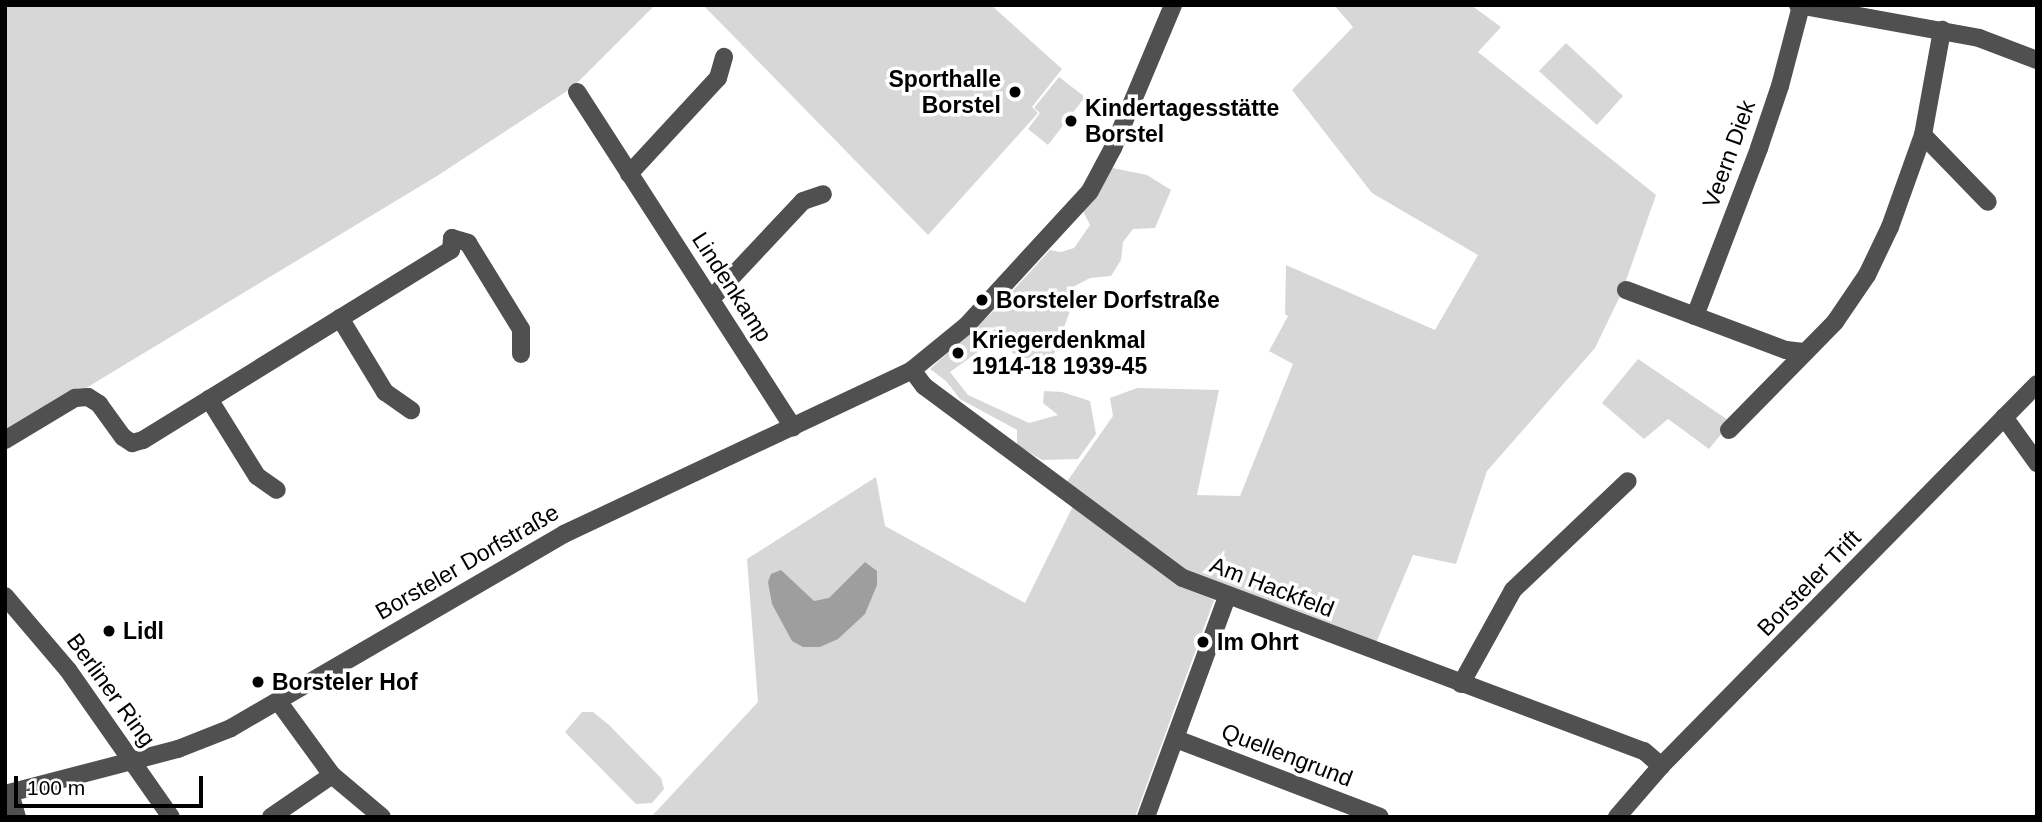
<!DOCTYPE html>
<html>
<head>
<meta charset="utf-8">
<style>
  body { margin:0 }
  #map { position:relative; width:2042px; height:822px; overflow:hidden; background:#fff; font-family:Helvetica,sans-serif }
  div>[style] { position:absolute }
  .green>* { inset:0; background:#d7d7d7 }
  .water>* { inset:0; background:#9e9e9e }
  .minor>* { height:18px; margin:-9px; padding:0 9px; transform-origin:9px; border-radius:9px; background:#505050 }
  .dots>* { width:19px; height:19px; translate:-50% -50%; box-sizing:border-box; border:4px solid #fff; border-radius:50% }
  span { translate:-50% -50%; white-space:nowrap; text-align:center; line-height:1.15; -webkit-text-stroke:7px #fff; paint-order:stroke }
  .poi-label { font-size:23px; color:#000; font-weight:700 }
  .right { translate:-100% -50%; text-align:right }
  .left { translate:0 -50%; text-align:left }
  .street-label { font-size:23px; color:#000 }
  .frame { position:absolute; inset:0; border:7px solid #000; pointer-events:none }
  .scale { position:absolute; left:14px; top:776px; width:189px; height:32px; box-sizing:border-box; border:4px solid #000; border-top:0; padding-left:9px; font-size:21px; line-height:24px; white-space:nowrap; color:#000; -webkit-text-stroke:5px #fff; paint-order:stroke }
</style>
</head>
<body>
<div id="map">
  <div class="green">
    <div style="clip-path:polygon(5px 5px,655px 5px,573px 87px,437px 176px,5px 437px)"></div>
    <div style="clip-path:polygon(703px 5px,991px 5px,1062px 69px,1032px 107px,1038px 113px,928px 235px)"></div>
    <div style="clip-path:polygon(1334px 5px,1471px 5px,1501px 27px,1478px 52px,1656px 195px,1622px 292px,1595px 348px,1487px 471px,1456px 564px,1413px 555px,1376px 643px,1190px 573px,1066px 483px,1113px 416px,1110px 398px,1137px 388px,1219px 390px,1197px 495px,1240px 496px,1293px 364px,1269px 351px,1288px 316px,1285px 314px,1286px 265px,1435px 330px,1478px 255px,1372px 193px,1292px 90px,1353px 27px)"></div>
    <div style="clip-path:polygon(1566px 43px,1623px 96px,1597px 125px,1539px 71px)"></div>
    <div style="clip-path:polygon(1059px 77px,1085px 97px,1048px 145px,1028px 129px,1040px 113px,1034px 108px)"></div>
    <div style="clip-path:polygon(1108px 167px,1147px 175px,1171px 190px,1155px 228px,1133px 229px,1123px 242px,1121px 260px,1111px 276px,1090px 278px,1073px 287px,1073px 303px,1054px 354px,1035px 361px,1012px 353px,1016px 339px,989px 344px,950px 372px,968px 395px,1029px 423px,1058px 415px,1043px 403px,1044px 391px,1062px 392px,1090px 401px,1096px 434px,1078px 459px,1042px 460px,1017px 445px,1017px 430px,960px 399px,946px 381px,930px 369px,998px 307px,1050px 250px,1061px 252px,1074px 248px,1090px 225px,1083px 211px)"></div>
    <div style="clip-path:polygon(1638px 359px,1731px 422px,1709px 449px,1668px 419px,1644px 439px,1602px 403px)"></div>
    <div style="clip-path:polygon(876px 477px,885px 526px,1025px 603px,1074px 504px,1185px 586px,1214px 600px,1135px 817px,651px 817px,758px 702px,747px 559px)"></div>
    <div style="clip-path:polygon(582px 712px,593px 712px,609px 725px,661px 778px,664px 789px,652px 803px,636px 804px,565px 732px)"></div>
  </div>
  <div class="water">
    <div style="clip-path:polygon(865px 562px,877px 571px,877px 585px,865px 614px,838px 639px,820px 647px,803px 647px,792px 641px,772px 604px,768px 582px,771px 574px,781px 570px,814px 601px,829px 598px)"></div>
  </div>
  <div class="minor">
    <div style="left:1798px;top:5px;width:184px;rotate:10.3deg"></div>
    <div style="left:1979px;top:38px;width:62px;rotate:20.8deg"></div>
    <div style="left:577px;top:92px;width:399px;rotate:57.2deg"></div>
    <div style="left:1923px;top:135px;width:93px;rotate:45.9deg"></div>
    <div style="left:629px;top:174px;width:131px;rotate:-47.2deg"></div>
    <div style="left:718px;top:78px;width:22px;rotate:-74deg"></div>
    <div style="left:1626px;top:290px;width:171px;rotate:20.6deg"></div>
    <div style="left:1786px;top:350px;width:18px;rotate:6deg"></div>
    <div style="left:711px;top:299px;width:134px;rotate:-46.8deg"></div>
    <div style="left:803px;top:201px;width:21px;rotate:-19deg"></div>
    <div style="left:1695px;top:316px;width:180px;rotate:-69.1deg"></div>
    <div style="left:1759px;top:148px;width:65px;rotate:-71.3deg"></div>
    <div style="left:1780px;top:86px;width:83px;rotate:-75.3deg"></div>
    <div style="left:340px;top:318px;width:87px;rotate:58.7deg"></div>
    <div style="left:385px;top:392px;width:32px;rotate:35deg"></div>
    <div style="left:912px;top:370px;width:20px;rotate:53deg"></div>
    <div style="left:924px;top:386px;width:322px;rotate:36.6deg"></div>
    <div style="left:1183px;top:578px;width:492px;rotate:20.6deg"></div>
    <div style="left:1644px;top:751px;width:23px;rotate:41deg"></div>
    <div style="left:209px;top:399px;width:91px;rotate:58.1deg"></div>
    <div style="left:257px;top:476px;width:24px;rotate:35deg"></div>
    <div style="left:2004px;top:417px;width:57px;rotate:54.3deg"></div>
    <div style="left:1729px;top:430px;width:151px;rotate:-45.5deg"></div>
    <div style="left:1835px;top:322px;width:57px;rotate:-55.8deg"></div>
    <div style="left:1867px;top:275px;width:53px;rotate:-64.4deg"></div>
    <div style="left:1890px;top:227px;width:98px;rotate:-70.3deg"></div>
    <div style="left:1923px;top:135px;width:107px;rotate:-79.7deg"></div>
    <div style="left:5px;top:440px;width:82px;rotate:-31deg"></div>
    <div style="left:75px;top:398px;width:13px;rotate:-4deg"></div>
    <div style="left:88px;top:397px;width:13px;rotate:32deg"></div>
    <div style="left:99px;top:404px;width:41px;rotate:54deg"></div>
    <div style="left:123px;top:437px;width:11px;rotate:34deg"></div>
    <div style="left:132px;top:443px;width:11px;rotate:-15deg"></div>
    <div style="left:143px;top:440px;width:362px;rotate:-31.7deg"></div>
    <div style="left:451px;top:250px;width:12px;rotate:-85deg"></div>
    <div style="left:452px;top:238px;width:17px;rotate:17deg"></div>
    <div style="left:468px;top:243px;width:101px;rotate:58.4deg"></div>
    <div style="left:521px;top:329px;width:25px;rotate:90deg"></div>
    <div style="left:5px;top:596px;width:97px;rotate:49.6deg"></div>
    <div style="left:68px;top:670px;width:179px;rotate:55deg"></div>
    <div style="left:1461px;top:684px;width:107px;rotate:-61deg"></div>
    <div style="left:1513px;top:590px;width:158px;rotate:-43.5deg"></div>
    <div style="left:278px;top:701px;width:92px;rotate:53.9deg"></div>
    <div style="left:332px;top:775px;width:65px;rotate:40deg"></div>
    <div style="left:1176px;top:739px;width:218px;rotate:20.9deg"></div>
    <div style="left:10px;top:793px;width:25px;rotate:74deg"></div>
    <div style="left:5px;top:794px;width:179px;rotate:-14.6deg"></div>
    <div style="left:178px;top:749px;width:57px;rotate:-21.6deg"></div>
    <div style="left:231px;top:728px;width:385px;rotate:-30.2deg"></div>
    <div style="left:564px;top:534px;width:385px;rotate:-25.2deg"></div>
    <div style="left:912px;top:370px;width:70px;rotate:-39.2deg"></div>
    <div style="left:966px;top:326px;width:183px;rotate:-47.4deg"></div>
    <div style="left:1090px;top:191px;width:49px;rotate:-61.9deg"></div>
    <div style="left:1113px;top:148px;width:155px;rotate:-67.2deg"></div>
    <div style="left:271px;top:817px;width:74px;rotate:-34.5deg"></div>
    <div style="left:1146px;top:817px;width:234px;rotate:-69.8deg"></div>
    <div style="left:1617px;top:817px;width:67px;rotate:-49.2deg"></div>
    <div style="left:1661px;top:766px;width:536px;rotate:-45.45deg"></div>
  </div>
  <div class="dots">
    <div style="left:1015px;top:92px;background:#000"></div>
    <div style="left:1071px;top:121px;background:#000"></div>
    <div style="left:982px;top:300px;background:#000"></div>
    <div style="left:958px;top:353px;background:#000"></div>
    <div style="left:109px;top:631px;background:#000"></div>
    <div style="left:1203px;top:642px;background:#000"></div>
    <div style="left:258px;top:682px;background:#000"></div>
  </div>
  <div class="poi-label">
    <span class="right" style="left:1001px;top:92px">Sporthalle<br>Borstel</span>
    <span class="left" style="left:1085px;top:121px">Kindertagesstätte<br>Borstel</span>
    <span class="left" style="left:996px;top:300px">Borsteler Dorfstraße</span>
    <span class="left" style="left:972px;top:353px">Kriegerdenkmal<br>1914-18 1939-45</span>
    <span class="left" style="left:123px;top:631px">Lidl</span>
    <span class="left" style="left:1217px;top:642px">Im Ohrt</span>
    <span class="left" style="left:272px;top:682px">Borsteler Hof</span>
  </div>
  <div class="street-label">
    <span style="left:1729px;top:154px;rotate:-70deg">Veern Diek</span>
    <span style="left:732px;top:287px;rotate:57deg">Lindenkamp</span>
    <span style="left:467px;top:562px;rotate:-30deg">Borsteler Dorfstraße</span>
    <span style="left:1809px;top:583px;rotate:-46deg">Borsteler Trift</span>
    <span style="left:1272px;top:587px;rotate:21deg">Am Hackfeld</span>
    <span style="left:111px;top:690px;rotate:54deg">Berliner Ring</span>
    <span style="left:1287px;top:755px;rotate:21deg">Quellengrund</span>
  </div>
  <div class="frame"></div>
  <div class="scale">100 m</div>
</div>
</body>
</html>
